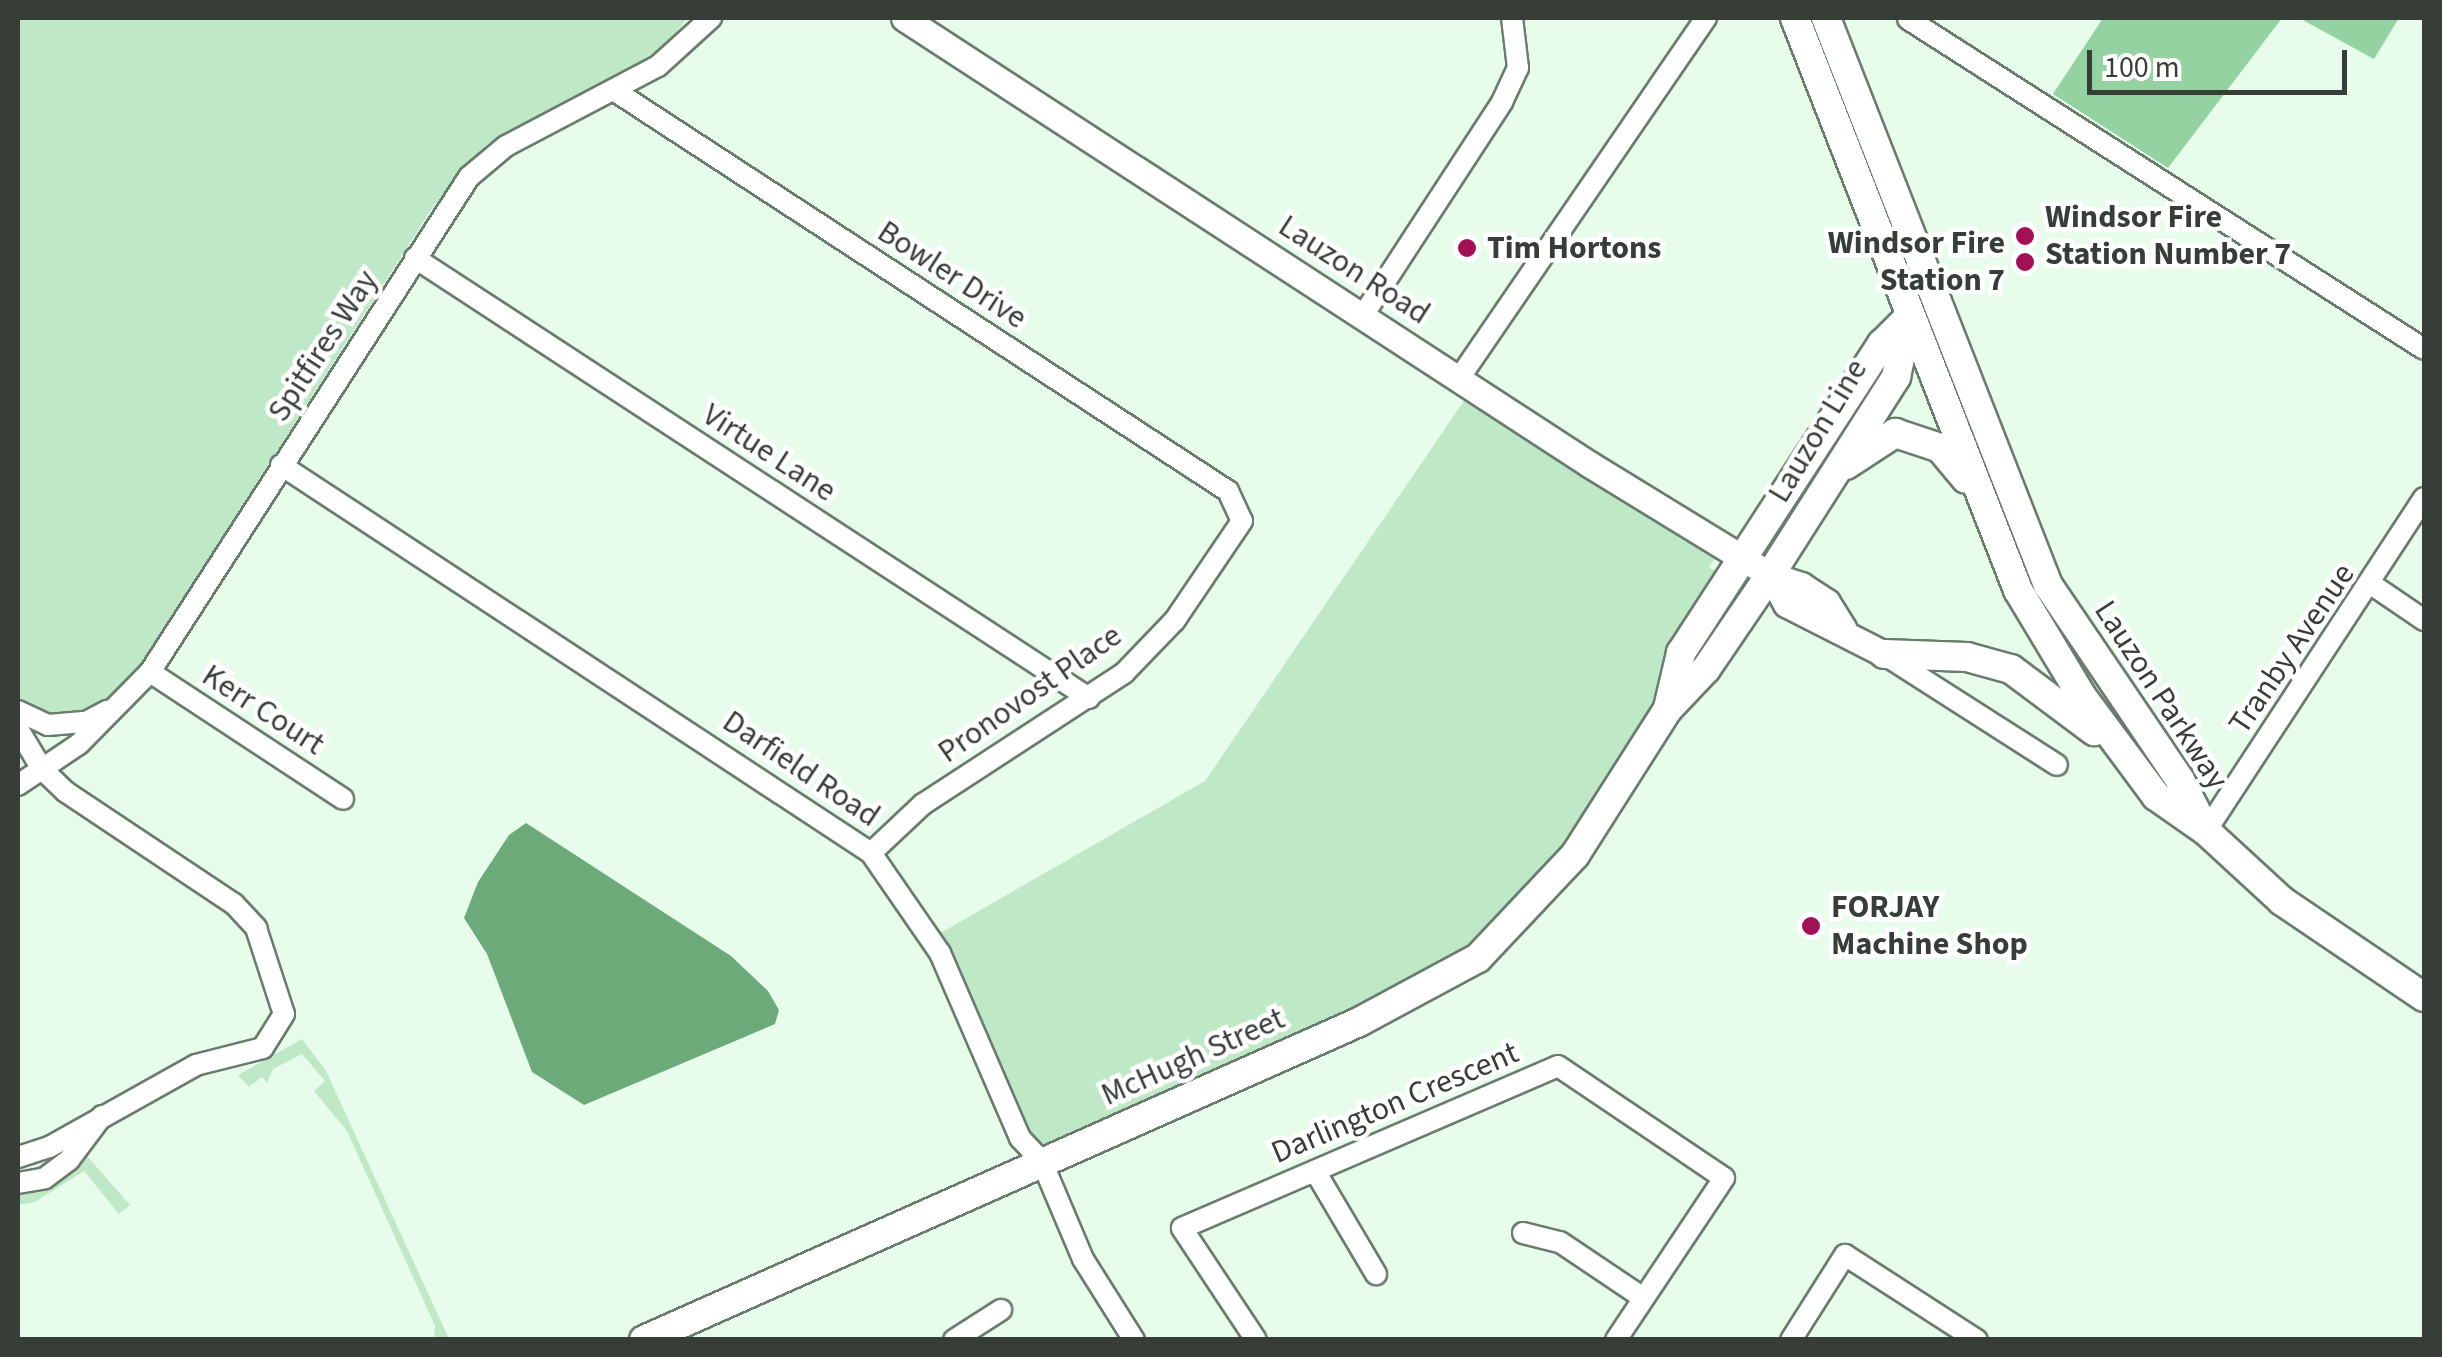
<!DOCTYPE html>
<html>
<head>
<meta charset="utf-8">
<style>
  body { margin:0 }
  #map { position:relative; width:2442px; height:1357px; overflow:hidden; background:#e8fceb; font-family:"Source Sans 3",sans-serif }
  div>[style] { position:absolute }
  .green>* { inset:0; background:#bfe8c6 }
  .forest>* { inset:0; background:#94d3a1 }
  .water>* { inset:0; background:#6caa7a }
  .roads { filter:drop-shadow(2px 0 #6a7c6d) drop-shadow(-2px 0 #6a7c6d) drop-shadow(0 2px #6a7c6d) drop-shadow(0 -2px #6a7c6d) }
  .minor>* { height:20px; margin:-10px; padding:0 10px; transform-origin:10px; border-radius:10px; background:#fff }
  .tertiary>* { height:25px; margin:-12.5px; padding:0 12.5px; transform-origin:12.5px; border-radius:12.5px; background:#fff }
  .secondary>* { height:28px; margin:-14px; padding:0 14px; transform-origin:14px; border-radius:14px; background:#fff }
  .dots>* { width:28px; height:28px; translate:-50% -50%; box-sizing:border-box; border:5px solid #fff; border-radius:50% }
  span { translate:-50% -50%; white-space:nowrap; text-align:center; line-height:1.15; -webkit-text-stroke:9px #fff; paint-order:stroke }
  .poi-label { font-size:32px; color:#363e37; font-weight:700 }
  .left { translate:0 -50%; text-align:left }
  .right { translate:-100% -50%; text-align:right }
  .street-label { font-size:32px; color:#363e37 }
  .frame { position:absolute; inset:0; border:20px solid #363e37; pointer-events:none }
  .scale { position:absolute; left:2087px; top:50px; width:260px; height:45px; box-sizing:border-box; border:5px solid #363e37; border-top:0; padding-left:12px; font-size:30px; line-height:35px; white-space:nowrap; color:#363e37; -webkit-text-stroke:8px #fff; paint-order:stroke }
</style>
</head>
<body>
<div id="map">
  <div class="green">
    <div style="clip-path:polygon(18px 18px,687px 18px,664px 48px,486px 145px,434px 205px,133px 676px,100px 706px,52px 717px,18px 702px)"></div>
    <div style="clip-path:polygon(1472px 389px,1724px 545px,1709px 567px,1729px 580px,1668px 709px,1575px 855px,1478px 958px,1042px 1162px,930px 939px,1205px 781px)"></div>
    <div style="clip-path:polygon(302px 1039px,326px 1071px,449px 1339px,434px 1339px,435px 1326px,347px 1131px,314px 1091px,325px 1081px,302px 1054px,273px 1069px,267px 1083px,262px 1077px,249px 1087px,238px 1075px)"></div>
    <div style="clip-path:polygon(80px 1148px,130px 1205px,119px 1214px,84px 1171px,35px 1202px,18px 1205px,18px 1183px)"></div>
  </div>
  <div class="forest">
    <div style="clip-path:polygon(2103px 18px,2282px 18px,2168px 168px,2053px 94px)"></div>
    <div style="clip-path:polygon(2299px 18px,2399px 18px,2374px 59px)"></div>
  </div>
  <div class="water">
    <div style="clip-path:polygon(526px 823px,731px 956px,768px 991px,779px 1010px,775px 1024px,584px 1105px,532px 1072px,487px 954px,464px 918px,478px 882px,509px 835px)"></div>
  </div>
  <div class="roads">
    <div class="minor">
      <div style="left:1908px;top:19px;width:612px;rotate:32.6deg"></div>
      <div style="left:615px;top:91px;width:732px;rotate:33.13deg"></div>
      <div style="left:1228px;top:491px;width:33px;rotate:65deg"></div>
      <div style="left:1242px;top:521px;width:120px;rotate:124.1deg"></div>
      <div style="left:1175px;top:620px;width:74px;rotate:133.9deg"></div>
      <div style="left:1124px;top:673px;width:240px;rotate:146.9deg"></div>
      <div style="left:923px;top:804px;width:71px;rotate:136.7deg"></div>
      <div style="left:415px;top:258px;width:805px;rotate:33.14deg"></div>
      <div style="left:1362px;top:317px;width:257px;rotate:-56.9deg"></div>
      <div style="left:1502px;top:102px;width:38px;rotate:-65deg"></div>
      <div style="left:1518px;top:68px;width:50px;rotate:-96.8deg"></div>
      <div style="left:1458px;top:380px;width:439px;rotate:-55.6deg"></div>
      <div style="left:281px;top:465px;width:706px;rotate:33.33deg"></div>
      <div style="left:871px;top:853px;width:121px;rotate:55.4deg"></div>
      <div style="left:940px;top:953px;width:202px;rotate:66.6deg"></div>
      <div style="left:1020px;top:1138px;width:33px;rotate:47deg"></div>
      <div style="left:1042px;top:1162px;width:105px;rotate:67.1deg"></div>
      <div style="left:1083px;top:1259px;width:96px;rotate:57.8deg"></div>
      <div style="left:2371px;top:584px;width:64px;rotate:34.2deg"></div>
      <div style="left:1885px;top:655px;width:204px;rotate:32.6deg"></div>
      <div style="left:150px;top:672px;width:231px;rotate:33.3deg"></div>
      <div style="left:18px;top:711px;width:33px;rotate:25deg"></div>
      <div style="left:48px;top:725px;width:38px;rotate:-5deg"></div>
      <div style="left:86px;top:722px;width:24px;rotate:-28deg"></div>
      <div style="left:18px;top:729px;width:47px;rotate:59deg"></div>
      <div style="left:42px;top:769px;width:33px;rotate:44deg"></div>
      <div style="left:66px;top:792px;width:202px;rotate:33.7deg"></div>
      <div style="left:234px;top:904px;width:33px;rotate:47deg"></div>
      <div style="left:256px;top:928px;width:90px;rotate:72deg"></div>
      <div style="left:284px;top:1014px;width:40px;rotate:122deg"></div>
      <div style="left:263px;top:1048px;width:69px;rotate:165.8deg"></div>
      <div style="left:196px;top:1065px;width:168px;rotate:150.8deg"></div>
      <div style="left:49px;top:1147px;width:33px;rotate:162deg"></div>
      <div style="left:18px;top:785px;width:73px;rotate:-33.9deg"></div>
      <div style="left:79px;top:744px;width:101px;rotate:-45.4deg"></div>
      <div style="left:150px;top:672px;width:589px;rotate:-57.2deg"></div>
      <div style="left:469px;top:177px;width:48px;rotate:-40deg"></div>
      <div style="left:506px;top:146px;width:172px;rotate:-27.8deg"></div>
      <div style="left:658px;top:66px;width:72px;rotate:-42.2deg"></div>
      <div style="left:2206px;top:831px;width:398px;rotate:-56.8deg"></div>
      <div style="left:1315px;top:1171px;width:120px;rotate:59.4deg"></div>
      <div style="left:18px;top:1183px;width:27px;rotate:-10deg"></div>
      <div style="left:45px;top:1178px;width:30px;rotate:-37deg"></div>
      <div style="left:69px;top:1160px;width:55px;rotate:-53.1deg"></div>
      <div style="left:1523px;top:1233px;width:38px;rotate:14deg"></div>
      <div style="left:1560px;top:1242px;width:99px;rotate:33.9deg"></div>
      <div style="left:954px;top:1340px;width:56px;rotate:-32.6deg"></div>
      <div style="left:1256px;top:1340px;width:134px;rotate:-123.5deg"></div>
      <div style="left:1182px;top:1228px;width:409px;rotate:-23.3deg"></div>
      <div style="left:1558px;top:1066px;width:200px;rotate:34deg"></div>
      <div style="left:1724px;top:1178px;width:195px;rotate:123.7deg"></div>
      <div style="left:1791px;top:1340px;width:101px;rotate:-57.6deg"></div>
      <div style="left:1845px;top:1255px;width:157px;rotate:32.8deg"></div>
    </div>
    <div class="tertiary">
      <div style="left:904px;top:18px;width:817px;rotate:33.07deg"></div>
      <div style="left:1589px;top:464px;width:212px;rotate:31.5deg"></div>
      <div style="left:1770px;top:575px;width:33px;rotate:18deg"></div>
      <div style="left:1801px;top:585px;width:31px;rotate:33deg"></div>
      <div style="left:1827px;top:602px;width:31px;rotate:58deg"></div>
      <div style="left:1770px;top:575px;width:33px;rotate:61deg"></div>
      <div style="left:1786px;top:604px;width:110px;rotate:27deg"></div>
    </div>
    <div class="secondary">
      <div style="left:1795px;top:18px;width:614px;rotate:68.7deg"></div>
      <div style="left:2018px;top:590px;width:122px;rotate:59deg"></div>
      <div style="left:2081px;top:695px;width:126px;rotate:53.4deg"></div>
      <div style="left:2156px;top:796px;width:61px;rotate:35deg"></div>
      <div style="left:2206px;top:831px;width:103px;rotate:42.6deg"></div>
      <div style="left:2282px;top:901px;width:171px;rotate:34.1deg"></div>
      <div style="left:1826px;top:18px;width:609px;rotate:68.62deg"></div>
      <div style="left:2048px;top:585px;width:235px;rotate:55.9deg"></div>
      <div style="left:2180px;top:780px;width:51px;rotate:62.9deg"></div>
      <div style="left:1846px;top:465px;width:59px;rotate:-33.1deg"></div>
      <div style="left:1895px;top:433px;width:47px;rotate:18.4deg"></div>
      <div style="left:1940px;top:448px;width:40px;rotate:50deg"></div>
      <div style="left:1884px;top:654px;width:83px;rotate:2.1deg"></div>
      <div style="left:1967px;top:657px;width:46px;rotate:15.3deg"></div>
      <div style="left:2011px;top:669px;width:104px;rotate:36.8deg"></div>
      <div style="left:1668px;top:708px;width:57px;rotate:-76.7deg"></div>
      <div style="left:1681px;top:653px;width:369px;rotate:-57deg"></div>
      <div style="left:1882px;top:344px;width:37px;rotate:-45deg"></div>
      <div style="left:644px;top:1340px;width:783px;rotate:-23.98deg"></div>
      <div style="left:1359px;top:1022px;width:135px;rotate:-28.3deg"></div>
      <div style="left:1478px;top:958px;width:141px;rotate:-46.7deg"></div>
      <div style="left:1575px;top:855px;width:173px;rotate:-57.5deg"></div>
      <div style="left:1668px;top:709px;width:55px;rotate:-46.5deg"></div>
      <div style="left:1706px;top:669px;width:114px;rotate:-55.8deg"></div>
      <div style="left:1770px;top:575px;width:235px;rotate:-57.5deg"></div>
      <div style="left:1896px;top:377px;width:61px;rotate:-77.8deg"></div>
    </div>
  </div>
  <div class="dots">
    <div style="left:2025px;top:236px;background:#a21055"></div>
    <div style="left:1467px;top:248px;background:#a21055"></div>
    <div style="left:2025px;top:262px;background:#a21055"></div>
    <div style="left:1811px;top:926px;background:#a21055"></div>
  </div>
  <div class="poi-label">
    <span class="left" style="left:2045px;top:236px">Windsor Fire<br>Station Number 7</span>
    <span class="right" style="left:2005px;top:262px">Windsor Fire<br>Station 7</span>
    <span class="left" style="left:1487px;top:248px">Tim Hortons</span>
    <span class="left" style="left:1831px;top:926px">FORJAY<br>Machine Shop</span>
  </div>
  <div class="street-label">
    <span style="left:1354px;top:270px;rotate:33deg">Lauzon Road</span>
    <span style="left:952px;top:275px;rotate:33deg">Bowler Drive</span>
    <span style="left:323px;top:346px;rotate:-57deg">Spitfires Way</span>
    <span style="left:1818px;top:431px;rotate:-59deg">Lauzon Line</span>
    <span style="left:769px;top:453px;rotate:33deg">Virtue Lane</span>
    <span style="left:2292px;top:649px;rotate:-56deg">Tranby Avenue</span>
    <span style="left:1030px;top:694px;rotate:-35deg">Pronovost Place</span>
    <span style="left:2161px;top:695px;rotate:57deg">Lauzon Parkway</span>
    <span style="left:263px;top:710px;rotate:33deg">Kerr Court</span>
    <span style="left:801px;top:769px;rotate:34deg">Darfield Road</span>
    <span style="left:1193px;top:1057px;rotate:-24deg">McHugh Street</span>
    <span style="left:1395px;top:1103px;rotate:-23deg">Darlington Crescent</span>
  </div>
  <div class="frame"></div>
  <div class="scale">100 m</div>
</div>
</body>
</html>
